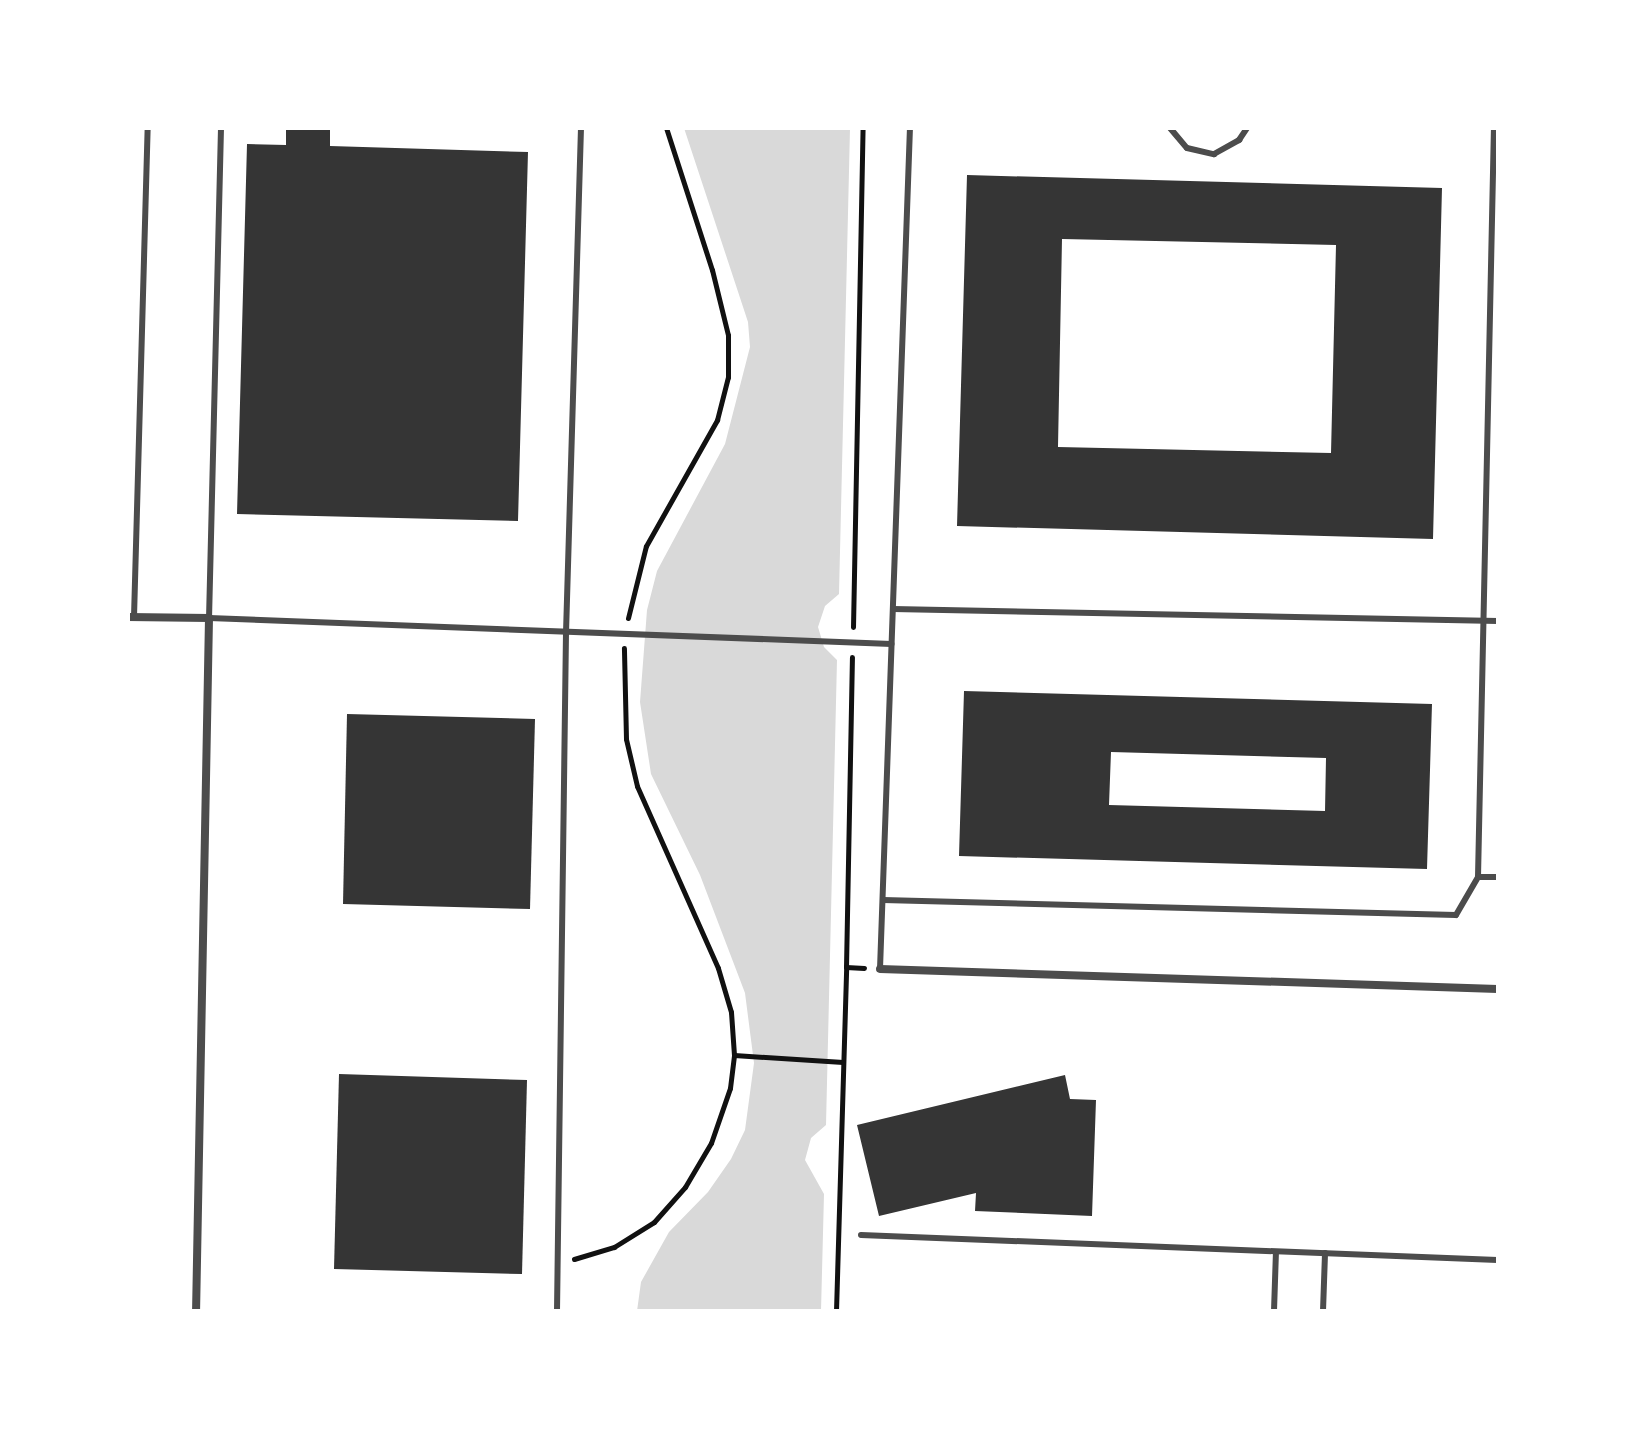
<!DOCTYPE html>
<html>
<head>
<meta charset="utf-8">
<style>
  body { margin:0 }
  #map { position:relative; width:1626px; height:1439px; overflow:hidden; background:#fff; font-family:Montserrat,sans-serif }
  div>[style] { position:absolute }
  .water>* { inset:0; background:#d9d9d9 }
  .building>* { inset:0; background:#353535 }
  .path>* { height:5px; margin:-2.5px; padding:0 2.5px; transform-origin:2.5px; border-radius:2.5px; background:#111 }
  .service>* { height:6px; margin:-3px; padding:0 3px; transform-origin:3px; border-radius:3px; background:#4c4c4c }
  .minor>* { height:8px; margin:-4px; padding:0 4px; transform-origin:4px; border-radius:4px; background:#4c4c4c }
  span { translate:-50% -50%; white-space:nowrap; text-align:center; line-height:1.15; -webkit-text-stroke:8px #fff; paint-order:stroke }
  .frame { position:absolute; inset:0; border:130px solid #fff; pointer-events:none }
</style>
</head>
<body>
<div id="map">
  <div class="water">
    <div style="clip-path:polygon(684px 128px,850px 129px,839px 594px,825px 606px,818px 627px,824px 647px,837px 660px,826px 1125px,811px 1138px,805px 1160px,824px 1194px,821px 1311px,637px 1311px,641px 1282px,669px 1232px,708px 1192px,731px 1159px,745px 1130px,754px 1063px,745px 993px,700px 875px,651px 774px,640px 702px,647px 610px,657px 571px,725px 444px,750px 347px,748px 322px)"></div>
  </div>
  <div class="building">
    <div style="clip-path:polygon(286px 128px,330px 128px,330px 146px,528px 152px,518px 521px,237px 514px,247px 144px,286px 145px)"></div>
    <div style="clip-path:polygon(evenodd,967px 175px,1442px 188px,1433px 539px,957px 526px,967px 175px,1062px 239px,1336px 245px,1331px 453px,1058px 447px,1062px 239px)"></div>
    <div style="clip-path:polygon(evenodd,964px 691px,1432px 704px,1427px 869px,959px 856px,964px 691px,1111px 752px,1326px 758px,1325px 811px,1109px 805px,1111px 752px)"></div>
    <div style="clip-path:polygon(347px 714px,535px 719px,530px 909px,343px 904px)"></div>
    <div style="clip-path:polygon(339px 1074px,527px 1080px,522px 1274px,334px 1269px)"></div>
    <div style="clip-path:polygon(1065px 1075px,1070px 1099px,1096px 1100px,1092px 1216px,975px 1211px,976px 1193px,879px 1216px,857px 1125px)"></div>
  </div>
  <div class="path">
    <div style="left:628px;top:618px;width:74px;rotate:-76deg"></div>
    <div style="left:646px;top:546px;width:145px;rotate:-60.6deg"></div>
    <div style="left:717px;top:420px;width:44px;rotate:-75.7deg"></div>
    <div style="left:728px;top:377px;width:42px;rotate:-90deg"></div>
    <div style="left:728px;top:335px;width:67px;rotate:-103.8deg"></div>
    <div style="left:712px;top:270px;width:149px;rotate:-107.9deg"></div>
    <div style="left:853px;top:627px;width:499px;rotate:-88.9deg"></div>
    <div style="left:846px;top:967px;width:310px;rotate:-88.9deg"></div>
    <div style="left:734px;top:1055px;width:109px;rotate:3.7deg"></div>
    <div style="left:574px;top:1259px;width:42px;rotate:-16.7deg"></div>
    <div style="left:614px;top:1247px;width:47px;rotate:-32deg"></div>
    <div style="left:654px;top:1222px;width:47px;rotate:-48.5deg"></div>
    <div style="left:685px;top:1187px;width:51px;rotate:-59.4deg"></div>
    <div style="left:711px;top:1143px;width:58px;rotate:-70.9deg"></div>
    <div style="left:730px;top:1088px;width:33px;rotate:-83deg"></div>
    <div style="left:734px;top:1055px;width:43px;rotate:-94deg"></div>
    <div style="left:731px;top:1012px;width:46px;rotate:-106.5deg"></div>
    <div style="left:718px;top:968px;width:199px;rotate:-114deg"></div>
    <div style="left:637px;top:786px;width:48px;rotate:-103.2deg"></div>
    <div style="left:626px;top:739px;width:91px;rotate:-91.3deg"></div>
    <div style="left:836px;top:1311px;width:344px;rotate:-88.3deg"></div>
    <div style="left:846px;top:967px;width:18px;rotate:3deg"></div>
  </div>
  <div class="service">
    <div style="left:221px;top:128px;width:490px;rotate:91.4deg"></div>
    <div style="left:209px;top:618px;width:683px;rotate:2.18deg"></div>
    <div style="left:1170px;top:128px;width:26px;rotate:50deg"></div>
    <div style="left:1187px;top:148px;width:28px;rotate:13deg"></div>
    <div style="left:1214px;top:154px;width:29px;rotate:-29deg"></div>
    <div style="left:1239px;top:140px;width:14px;rotate:-56deg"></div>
    <div style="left:893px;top:609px;width:605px;rotate:1.14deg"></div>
    <div style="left:134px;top:617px;width:489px;rotate:-88.4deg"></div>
    <div style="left:1478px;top:877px;width:749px;rotate:-88.78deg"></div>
    <div style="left:883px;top:900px;width:573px;rotate:1.5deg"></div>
    <div style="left:1456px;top:915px;width:44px;rotate:-59.9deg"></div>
    <div style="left:1478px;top:877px;width:20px"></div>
    <div style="left:880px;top:969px;width:842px;rotate:-87.96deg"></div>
    <div style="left:861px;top:1235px;width:637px;rotate:2.25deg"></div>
    <div style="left:557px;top:1311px;width:678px;rotate:-89.24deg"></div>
    <div style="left:566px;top:633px;width:505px;rotate:-88.3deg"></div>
    <div style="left:1274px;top:1311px;width:59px;rotate:-88.1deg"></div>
    <div style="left:1323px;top:1311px;width:58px;rotate:-88deg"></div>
  </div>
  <div class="minor">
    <div style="left:128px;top:617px;width:81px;rotate:0.7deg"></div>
    <div style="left:209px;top:618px;width:693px;rotate:91.07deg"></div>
    <div style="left:880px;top:969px;width:618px;rotate:1.85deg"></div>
  </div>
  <div class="frame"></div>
</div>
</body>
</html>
